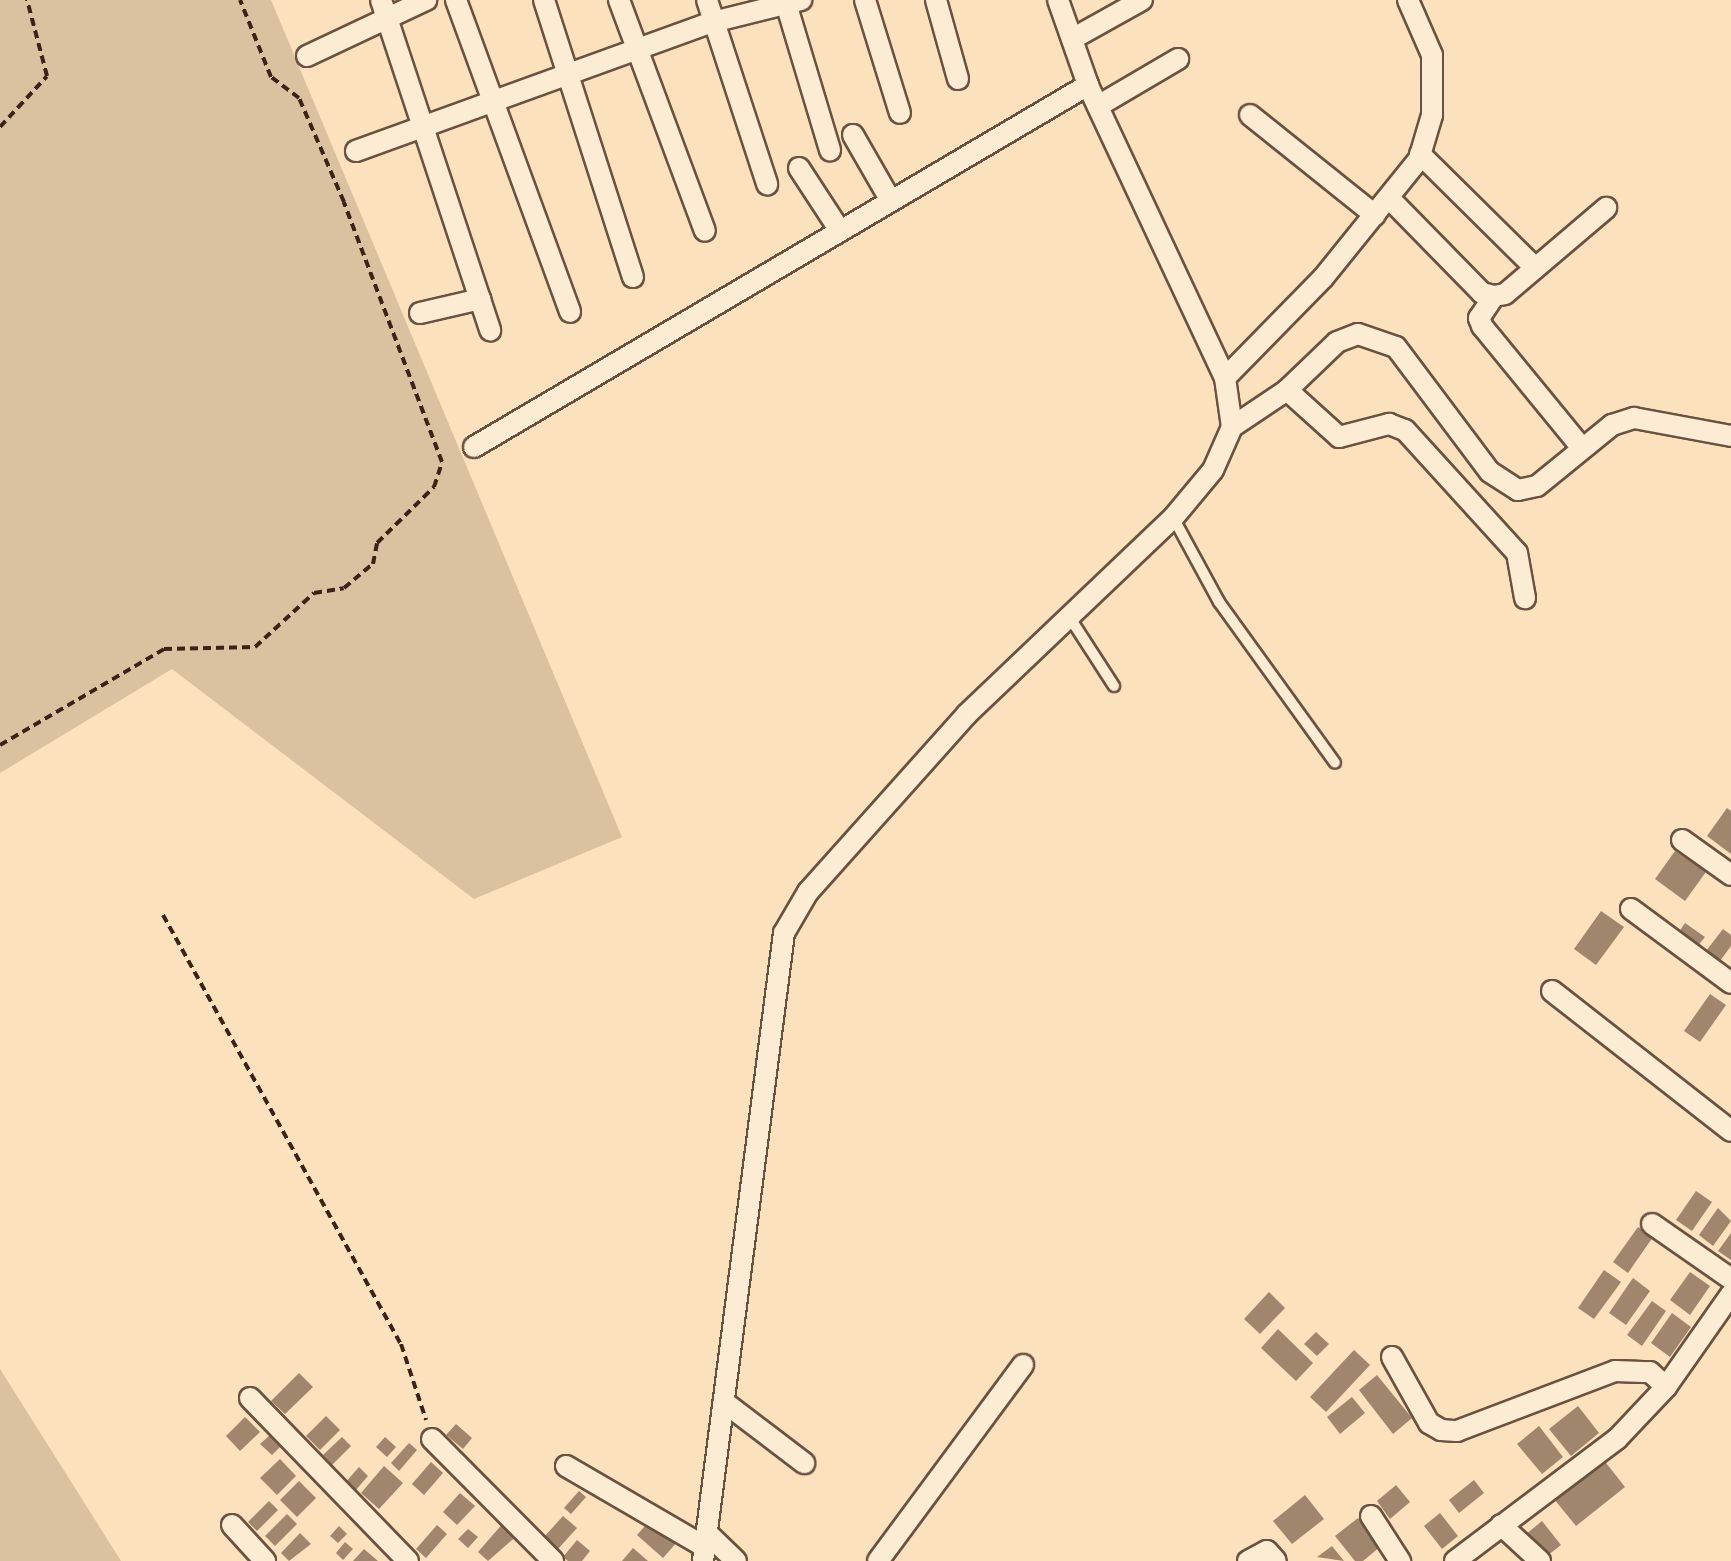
<!DOCTYPE html>
<html>
<head>
<meta charset="utf-8">
<style>
  body { margin:0 }
  #map { position:relative; width:1731px; height:1561px; overflow:hidden; background:#fbe1bc; font-family:"EB Garamond",serif }
  div>[style] { position:absolute }
  .green>* { inset:0; background:#dac1a0 }
  .building>* { inset:0; background:#9f866d }
  .path>* { height:4px; margin-top:-2px; transform-origin:0; background:repeating-linear-gradient(90deg,#3b2317 0 8px,transparent 0 13px) }
  .roads { filter:drop-shadow(2px 0 #6b5240) drop-shadow(-2px 0 #6b5240) drop-shadow(0 2px #6b5240) drop-shadow(0 -2px #6b5240) }
  .service>* { height:10px; margin:-5px; padding:0 5px; transform-origin:5px; border-radius:5px; background:#fcecd3 }
  .minor>* { height:20px; margin:-10px; padding:0 10px; transform-origin:10px; border-radius:10px; background:#fcecd3 }
  span { translate:-50% -50%; white-space:nowrap; text-align:center; line-height:1.15; -webkit-text-stroke:9px #fcecd3; paint-order:stroke }
</style>
</head>
<body>
<div id="map">
  <div class="green">
    <div style="clip-path:polygon(0 0,271px 0,622px 837px,474px 899px,172px 669px,0 773px)"></div>
    <div style="clip-path:polygon(0 1369px,121px 1561px,0 1561px)"></div>
  </div>
  <div class="building">
    <div style="clip-path:polygon(1727px 808px,1731px 811px,1731px 854px,1707px 836px)"></div>
    <div style="clip-path:polygon(1675px 851px,1706px 872px,1685px 901px,1655px 879px)"></div>
    <div style="clip-path:polygon(1601px 911px,1624px 927px,1596px 965px,1574px 949px)"></div>
    <div style="clip-path:polygon(1685px 923px,1705px 937px,1696px 948px,1677px 935px)"></div>
    <div style="clip-path:polygon(1723px 929px,1731px 935px,1731px 946px,1720px 961px,1706px 951px)"></div>
    <div style="clip-path:polygon(1710px 994px,1726px 1005px,1700px 1042px,1684px 1031px)"></div>
    <div style="clip-path:polygon(1696px 1191px,1712px 1202px,1692px 1231px,1676px 1220px)"></div>
    <div style="clip-path:polygon(1718px 1208px,1731px 1221px,1713px 1246px,1699px 1235px)"></div>
    <div style="clip-path:polygon(1638px 1227px,1653px 1237px,1628px 1273px,1613px 1262px)"></div>
    <div style="clip-path:polygon(1731px 1233px,1731px 1260px,1718px 1251px)"></div>
    <div style="clip-path:polygon(1604px 1270px,1621px 1282px,1594px 1319px,1578px 1308px)"></div>
    <div style="clip-path:polygon(1690px 1272px,1710px 1286px,1690px 1315px,1670px 1300px)"></div>
    <div style="clip-path:polygon(1633px 1278px,1650px 1291px,1626px 1325px,1609px 1313px)"></div>
    <div style="clip-path:polygon(1269px 1292px,1285px 1308px,1260px 1334px,1244px 1319px)"></div>
    <div style="clip-path:polygon(1652px 1301px,1666px 1311px,1642px 1346px,1627px 1335px)"></div>
    <div style="clip-path:polygon(1672px 1313px,1691px 1327px,1670px 1357px,1651px 1343px)"></div>
    <div style="clip-path:polygon(1278px 1329px,1313px 1363px,1296px 1381px,1261px 1348px)"></div>
    <div style="clip-path:polygon(1316px 1332px,1329px 1344px,1317px 1356px,1304px 1344px)"></div>
    <div style="clip-path:polygon(1354px 1350px,1370px 1365px,1326px 1412px,1310px 1397px)"></div>
    <div style="clip-path:polygon(299px 1373px,313px 1387px,285px 1414px,271px 1401px)"></div>
    <div style="clip-path:polygon(1377px 1375px,1412px 1418px,1393px 1434px,1359px 1390px)"></div>
    <div style="clip-path:polygon(1352px 1397px,1365px 1413px,1340px 1434px,1327px 1417px)"></div>
    <div style="clip-path:polygon(1578px 1406px,1599px 1433px,1571px 1456px,1549px 1429px)"></div>
    <div style="clip-path:polygon(326px 1416px,340px 1430px,320px 1450px,306px 1436px)"></div>
    <div style="clip-path:polygon(245px 1417px,260px 1432px,240px 1451px,226px 1436px)"></div>
    <div style="clip-path:polygon(456px 1424px,472px 1438px,463px 1449px,446px 1435px)"></div>
    <div style="clip-path:polygon(1539px 1426px,1563px 1457px,1542px 1474px,1517px 1444px)"></div>
    <div style="clip-path:polygon(270px 1435px,281px 1446px,272px 1455px,260px 1444px)"></div>
    <div style="clip-path:polygon(342px 1437px,351px 1446px,332px 1465px,323px 1455px)"></div>
    <div style="clip-path:polygon(385px 1437px,396px 1447px,387px 1457px,376px 1447px)"></div>
    <div style="clip-path:polygon(409px 1443px,417px 1450px,399px 1471px,391px 1463px)"></div>
    <div style="clip-path:polygon(280px 1459px,296px 1476px,277px 1495px,260px 1478px)"></div>
    <div style="clip-path:polygon(1603px 1459px,1625px 1487px,1576px 1526px,1554px 1499px)"></div>
    <div style="clip-path:polygon(431px 1462px,443px 1473px,424px 1495px,412px 1484px)"></div>
    <div style="clip-path:polygon(384px 1466px,403px 1483px,379px 1509px,361px 1493px)"></div>
    <div style="clip-path:polygon(359px 1467px,368px 1476px,355px 1491px,345px 1483px)"></div>
    <div style="clip-path:polygon(1474px 1480px,1484px 1493px,1459px 1513px,1449px 1500px)"></div>
    <div style="clip-path:polygon(299px 1481px,316px 1498px,297px 1517px,280px 1500px)"></div>
    <div style="clip-path:polygon(1396px 1485px,1410px 1502px,1390px 1519px,1377px 1501px)"></div>
    <div style="clip-path:polygon(579px 1491px,586px 1497px,571px 1514px,564px 1508px)"></div>
    <div style="clip-path:polygon(460px 1493px,475px 1506px,457px 1525px,443px 1512px)"></div>
    <div style="clip-path:polygon(1305px 1495px,1324px 1519px,1292px 1544px,1273px 1521px)"></div>
    <div style="clip-path:polygon(269px 1501px,278px 1510px,257px 1531px,248px 1522px)"></div>
    <div style="clip-path:polygon(1440px 1513px,1458px 1536px,1442px 1549px,1424px 1526px)"></div>
    <div style="clip-path:polygon(287px 1514px,297px 1524px,275px 1546px,265px 1536px)"></div>
    <div style="clip-path:polygon(563px 1516px,577px 1528px,558px 1549px,544px 1537px)"></div>
    <div style="clip-path:polygon(1358px 1518px,1381px 1546px,1363px 1561px,1355px 1561px,1335px 1536px)"></div>
    <div style="clip-path:polygon(651px 1519px,677px 1542px,663px 1558px,637px 1535px)"></div>
    <div style="clip-path:polygon(505px 1521px,519px 1534px,488px 1561px,478px 1552px)"></div>
    <div style="clip-path:polygon(1542px 1521px,1561px 1545px,1543px 1559px,1525px 1535px)"></div>
    <div style="clip-path:polygon(437px 1525px,447px 1534px,426px 1558px,416px 1549px)"></div>
    <div style="clip-path:polygon(339px 1526px,347px 1534px,338px 1543px,330px 1536px)"></div>
    <div style="clip-path:polygon(468px 1529px,478px 1537px,468px 1548px,458px 1539px)"></div>
    <div style="clip-path:polygon(300px 1533px,311px 1544px,289px 1561px,281px 1553px)"></div>
    <div style="clip-path:polygon(577px 1540px,590px 1551px,582px 1561px,568px 1561px,563px 1557px)"></div>
    <div style="clip-path:polygon(345px 1542px,353px 1549px,343px 1560px,336px 1553px)"></div>
    <div style="clip-path:polygon(1332px 1546px,1344px 1561px,1317px 1557px)"></div>
    <div style="clip-path:polygon(633px 1548px,648px 1561px,622px 1561px)"></div>
    <div style="clip-path:polygon(364px 1549px,378px 1561px,353px 1561px)"></div>
  </div>
  <div class="path">
    <div style="left:0;top:127px;width:69px;rotate:-47.3deg"></div>
    <div style="left:47px;top:76px;width:79px;rotate:-104.7deg"></div>
    <div style="left:0;top:745px;width:190px;rotate:-30.3deg"></div>
    <div style="left:164px;top:649px;width:91px;rotate:-1.3deg"></div>
    <div style="left:255px;top:647px;width:80px;rotate:-42.5deg"></div>
    <div style="left:314px;top:593px;width:30px;rotate:-9deg"></div>
    <div style="left:344px;top:588px;width:38px;rotate:-40deg"></div>
    <div style="left:373px;top:564px;width:21px;rotate:-79deg"></div>
    <div style="left:377px;top:543px;width:80px;rotate:-44.5deg"></div>
    <div style="left:434px;top:487px;width:26px;rotate:-72deg"></div>
    <div style="left:442px;top:462px;width:278px;rotate:-110.7deg"></div>
    <div style="left:344px;top:202px;width:113px;rotate:-113.4deg"></div>
    <div style="left:299px;top:98px;width:35px;rotate:-143deg"></div>
    <div style="left:271px;top:77px;width:83px;rotate:-111.9deg"></div>
    <div style="left:163px;top:915px;width:491px;rotate:61deg"></div>
    <div style="left:401px;top:1344px;width:80px;rotate:71.8deg"></div>
  </div>
  <div class="roads">
    <div class="service">
      <div style="left:1174px;top:519px;width:94px;rotate:61.5deg"></div>
      <div style="left:1219px;top:602px;width:198px;rotate:54.2deg"></div>
      <div style="left:1070px;top:618px;width:81px;rotate:57.1deg"></div>
    </div>
    <div class="minor">
      <div style="left:381px;top:0;width:348px;rotate:71.7deg"></div>
      <div style="left:456px;top:0;width:332px;rotate:69.9deg"></div>
      <div style="left:544px;top:0;width:291px;rotate:72.2deg"></div>
      <div style="left:619px;top:0;width:246px;rotate:69.6deg"></div>
      <div style="left:707px;top:0;width:194px;rotate:71.9deg"></div>
      <div style="left:785px;top:0;width:157px;rotate:73.3deg"></div>
      <div style="left:865px;top:0;width:118px;rotate:72.8deg"></div>
      <div style="left:936px;top:0;width:82px;rotate:74.4deg"></div>
      <div style="left:1072px;top:39px;width:80px;rotate:-29.1deg"></div>
      <div style="left:307px;top:56px;width:132px;rotate:-25.2deg"></div>
      <div style="left:1098px;top:106px;width:93px;rotate:-30.4deg"></div>
      <div style="left:1250px;top:115px;width:160px;rotate:38.7deg"></div>
      <div style="left:853px;top:135px;width:76px;rotate:60.1deg"></div>
      <div style="left:356px;top:151px;width:380px;rotate:-19.9deg"></div>
      <div style="left:713px;top:22px;width:91px;rotate:-14deg"></div>
      <div style="left:1420px;top:154px;width:162px;rotate:44.7deg"></div>
      <div style="left:799px;top:168px;width:75px;rotate:56.9deg"></div>
      <div style="left:1389px;top:198px;width:133px;rotate:45.6deg"></div>
      <div style="left:1482px;top:293px;width:12px;rotate:14deg"></div>
      <div style="left:1494px;top:296px;width:11px;rotate:-10deg"></div>
      <div style="left:1505px;top:294px;width:133px;rotate:-40.4deg"></div>
      <div style="left:1494px;top:296px;width:27px;rotate:124deg"></div>
      <div style="left:1479px;top:318px;width:9px;rotate:69deg"></div>
      <div style="left:1482px;top:326px;width:156px;rotate:50.7deg"></div>
      <div style="left:420px;top:313px;width:62px;rotate:-13.1deg"></div>
      <div style="left:1225px;top:378px;width:140px;rotate:-45.6deg"></div>
      <div style="left:1323px;top:278px;width:153px;rotate:-51.1deg"></div>
      <div style="left:1419px;top:159px;width:46px;rotate:-73.5deg"></div>
      <div style="left:1432px;top:115px;width:60px;rotate:-90deg"></div>
      <div style="left:1432px;top:55px;width:60px;rotate:-113.6deg"></div>
      <div style="left:1287px;top:390px;width:70px;rotate:42.1deg"></div>
      <div style="left:1339px;top:437px;width:52px;rotate:-14.6deg"></div>
      <div style="left:1389px;top:424px;width:17px;rotate:21deg"></div>
      <div style="left:1405px;top:430px;width:166px;rotate:47.7deg"></div>
      <div style="left:1517px;top:553px;width:46px;rotate:79.9deg"></div>
      <div style="left:1232px;top:427px;width:66px;rotate:-33.9deg"></div>
      <div style="left:1287px;top:390px;width:69px;rotate:-43.8deg"></div>
      <div style="left:1337px;top:342px;width:22px;rotate:-21deg"></div>
      <div style="left:1358px;top:334px;width:40px;rotate:18.9deg"></div>
      <div style="left:1396px;top:347px;width:156px;rotate:53.1deg"></div>
      <div style="left:1490px;top:472px;width:33px;rotate:33deg"></div>
      <div style="left:1518px;top:490px;width:19px;rotate:-12deg"></div>
      <div style="left:1537px;top:486px;width:97px;rotate:-39.1deg"></div>
      <div style="left:1612px;top:425px;width:23px;rotate:-18deg"></div>
      <div style="left:1634px;top:418px;width:99px;rotate:10.5deg"></div>
      <div style="left:474px;top:447px;width:713px;rotate:-30.52deg"></div>
      <div style="left:1682px;top:840px;width:60px;rotate:35.5deg"></div>
      <div style="left:1631px;top:909px;width:124px;rotate:36.5deg"></div>
      <div style="left:1552px;top:991px;width:227px;rotate:38deg"></div>
      <div style="left:1652px;top:1224px;width:96px;rotate:34.8deg"></div>
      <div style="left:1392px;top:1357px;width:76px;rotate:60.7deg"></div>
      <div style="left:1429px;top:1423px;width:14px;rotate:30deg"></div>
      <div style="left:1441px;top:1430px;width:16px;rotate:4deg"></div>
      <div style="left:1457px;top:1431px;width:169px;rotate:-20.8deg"></div>
      <div style="left:1615px;top:1371px;width:35px;rotate:2deg"></div>
      <div style="left:1650px;top:1372px;width:22px;rotate:43deg"></div>
      <div style="left:250px;top:1398px;width:227px;rotate:45.9deg"></div>
      <div style="left:724px;top:1402px;width:101px;rotate:37.3deg"></div>
      <div style="left:432px;top:1439px;width:172px;rotate:45.2deg"></div>
      <div style="left:566px;top:1466px;width:161px;rotate:30.2deg"></div>
      <div style="left:1371px;top:1516px;width:54px;rotate:57.2deg"></div>
      <div style="left:232px;top:1525px;width:49px;rotate:47.5deg"></div>
      <div style="left:1501px;top:1525px;width:53px;rotate:42.7deg"></div>
      <div style="left:707px;top:1533px;width:40px;rotate:44deg"></div>
      <div style="left:703px;top:1561px;width:633px;rotate:-82.65deg"></div>
      <div style="left:784px;top:933px;width:48px;rotate:-59.7deg"></div>
      <div style="left:808px;top:892px;width:239px;rotate:-48.2deg"></div>
      <div style="left:967px;top:714px;width:284px;rotate:-43.6deg"></div>
      <div style="left:1173px;top:518px;width:62px;rotate:-50.2deg"></div>
      <div style="left:1213px;top:470px;width:47px;rotate:-66.2deg"></div>
      <div style="left:1232px;top:427px;width:49px;rotate:-98.1deg"></div>
      <div style="left:1225px;top:378px;width:323px;rotate:-115.1deg"></div>
      <div style="left:1088px;top:85px;width:90px;rotate:-109.4deg"></div>
      <div style="left:878px;top:1561px;width:244px;rotate:-53.5deg"></div>
      <div style="left:1248px;top:1561px;width:21px;rotate:-28deg"></div>
      <div style="left:1267px;top:1551px;width:13px;rotate:48deg"></div>
      <div style="left:1455px;top:1561px;width:203px;rotate:-37deg"></div>
      <div style="left:1617px;top:1439px;width:71px;rotate:-46.7deg"></div>
      <div style="left:1666px;top:1387px;width:113px;rotate:-55deg"></div>
    </div>
  </div>
</div>
</body>
</html>
